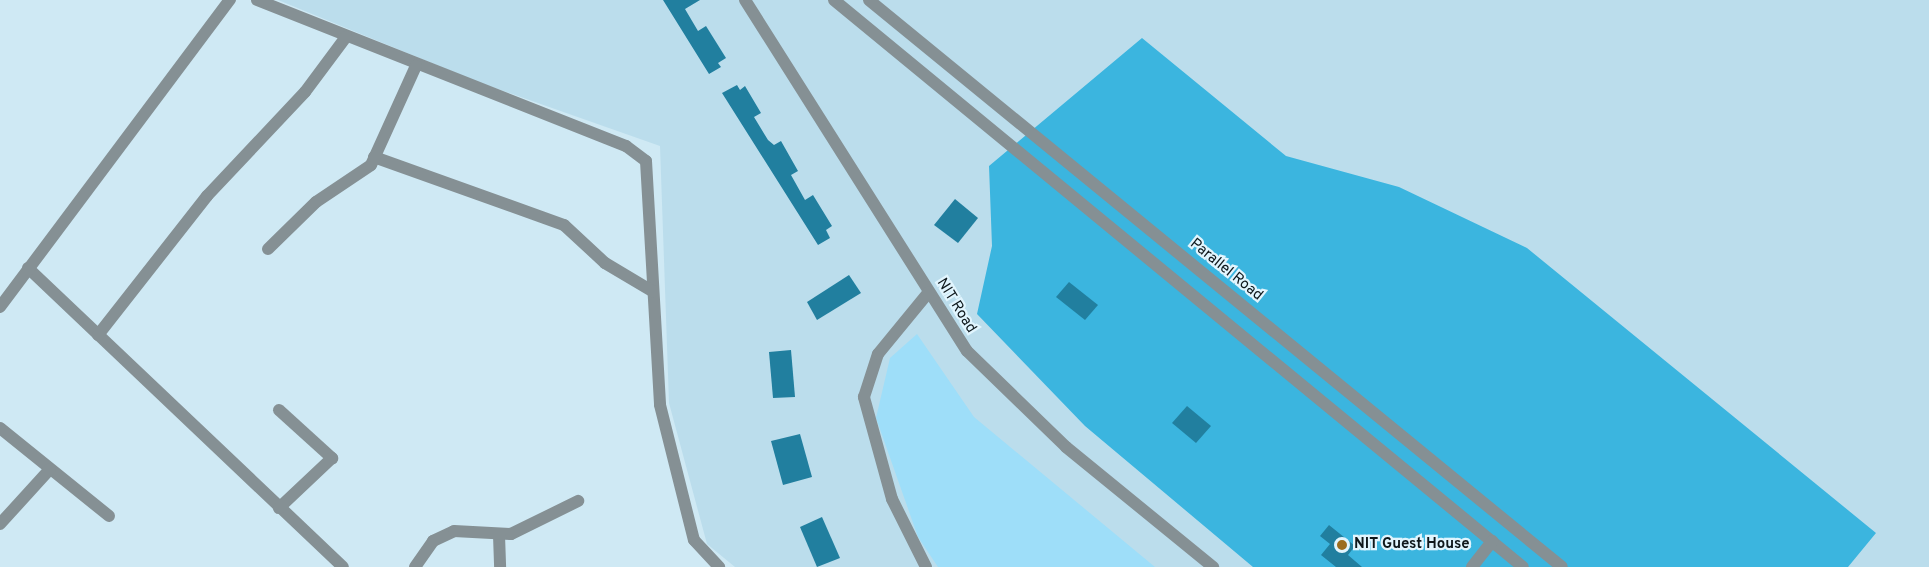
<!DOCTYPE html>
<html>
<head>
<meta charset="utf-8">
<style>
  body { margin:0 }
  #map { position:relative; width:1929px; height:567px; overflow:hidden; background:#cfe9f4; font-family:Overpass,sans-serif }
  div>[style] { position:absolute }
  .built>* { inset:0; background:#bbddec }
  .green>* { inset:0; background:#9edef9 }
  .forest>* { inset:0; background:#3bb5df }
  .building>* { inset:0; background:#217f9f }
  .minor>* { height:12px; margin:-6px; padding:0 6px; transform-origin:6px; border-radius:6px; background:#859094 }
  .dots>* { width:16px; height:16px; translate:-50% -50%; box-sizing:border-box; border:3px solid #e1f5fe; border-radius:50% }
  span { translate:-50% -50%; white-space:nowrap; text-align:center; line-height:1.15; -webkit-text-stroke:4.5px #e1f5fe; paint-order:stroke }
  .street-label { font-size:15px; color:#0e171b }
  .poi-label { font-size:15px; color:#0e171b; font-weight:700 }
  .left { translate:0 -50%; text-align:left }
</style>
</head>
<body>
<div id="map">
  <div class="built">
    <div style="clip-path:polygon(278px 0,1929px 0,1929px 567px,735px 567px,707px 544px,669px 403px,660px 146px,478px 82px)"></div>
  </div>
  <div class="green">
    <div style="clip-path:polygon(917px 334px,974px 417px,1155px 567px,938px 567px,918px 537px,876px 418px,890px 358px)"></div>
  </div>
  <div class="forest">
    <div style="clip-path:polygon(1142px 38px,1286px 156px,1399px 187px,1527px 248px,1876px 533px,1848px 567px,1253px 567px,1085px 426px,977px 314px,992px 246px,989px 166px)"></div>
  </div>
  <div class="building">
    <div style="clip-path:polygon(663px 0,700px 0,685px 9px,698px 31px,706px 26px,726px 58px,718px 63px,721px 67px,709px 74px)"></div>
    <div style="clip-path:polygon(737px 85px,740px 90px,745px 86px,761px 113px,754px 117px,768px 140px,774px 145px,781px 141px,798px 171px,791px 175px,805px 200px,813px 195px,832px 226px,826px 230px,830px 238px,818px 245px,722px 93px)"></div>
    <div style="clip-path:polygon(955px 199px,978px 218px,958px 243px,934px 225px)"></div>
    <div style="clip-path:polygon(849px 275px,861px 293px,817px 320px,807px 302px)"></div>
    <div style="clip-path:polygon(1069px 282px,1098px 305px,1085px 320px,1056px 297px)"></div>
    <div style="clip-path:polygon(791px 350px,795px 397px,773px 398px,769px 352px)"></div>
    <div style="clip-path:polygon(1187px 406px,1211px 426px,1196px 443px,1172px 423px)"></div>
    <div style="clip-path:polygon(800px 434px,812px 477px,783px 485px,771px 441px)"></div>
    <div style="clip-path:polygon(822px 517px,840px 558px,817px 567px,800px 527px)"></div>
    <div style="clip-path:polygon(1329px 525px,1355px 546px,1348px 555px,1362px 567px,1336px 567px,1321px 555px,1330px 544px,1320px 536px)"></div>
  </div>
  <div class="minor">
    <div style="left:257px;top:0;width:397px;rotate:21.6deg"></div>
    <div style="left:626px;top:146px;width:25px;rotate:37deg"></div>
    <div style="left:646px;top:161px;width:244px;rotate:86.7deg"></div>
    <div style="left:660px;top:405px;width:139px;rotate:75.9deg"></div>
    <div style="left:694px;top:540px;width:37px;rotate:47deg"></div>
    <div style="left:745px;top:0;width:415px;rotate:57.7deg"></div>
    <div style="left:967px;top:351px;width:138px;rotate:44.1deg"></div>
    <div style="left:1066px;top:447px;width:190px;rotate:39.2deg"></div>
    <div style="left:834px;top:0;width:892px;rotate:39.45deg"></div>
    <div style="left:869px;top:0;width:895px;rotate:39.29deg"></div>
    <div style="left:374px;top:157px;width:202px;rotate:19.7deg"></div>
    <div style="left:564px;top:225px;width:56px;rotate:42.8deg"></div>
    <div style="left:605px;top:263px;width:55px;rotate:30.8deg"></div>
    <div style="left:268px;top:249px;width:67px;rotate:-44.4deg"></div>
    <div style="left:316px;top:202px;width:66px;rotate:-33.9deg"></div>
    <div style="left:371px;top:165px;width:109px;rotate:-65.6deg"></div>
    <div style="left:28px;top:268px;width:434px;rotate:43.5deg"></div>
    <div style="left:0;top:307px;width:384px;rotate:-53.2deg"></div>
    <div style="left:98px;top:335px;width:177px;rotate:-51.9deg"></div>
    <div style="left:207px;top:196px;width:143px;rotate:-46.7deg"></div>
    <div style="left:305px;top:92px;width:69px;rotate:-53.3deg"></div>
    <div style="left:279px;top:410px;width:72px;rotate:42.2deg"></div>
    <div style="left:332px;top:458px;width:73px;rotate:136.7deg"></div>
    <div style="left:0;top:428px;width:140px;rotate:38.9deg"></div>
    <div style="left:0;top:524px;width:74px;rotate:-47.7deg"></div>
    <div style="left:499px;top:535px;width:32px;rotate:88deg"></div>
    <div style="left:415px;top:567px;width:32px;rotate:-55deg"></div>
    <div style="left:433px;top:541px;width:23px;rotate:-25deg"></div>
    <div style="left:454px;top:531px;width:57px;rotate:3deg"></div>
    <div style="left:511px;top:534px;width:75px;rotate:-26.2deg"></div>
    <div style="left:926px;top:567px;width:76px;rotate:-116.6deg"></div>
    <div style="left:892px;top:499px;width:106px;rotate:-105.4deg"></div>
    <div style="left:864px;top:397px;width:45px;rotate:-72deg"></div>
    <div style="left:878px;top:354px;width:80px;rotate:-50.6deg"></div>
    <div style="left:1472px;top:567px;width:33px;rotate:-52deg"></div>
  </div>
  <div class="dots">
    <div style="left:1342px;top:545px;background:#9c6d1f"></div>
  </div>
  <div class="street-label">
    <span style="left:1226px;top:270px;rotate:39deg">Parallel Road</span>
    <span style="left:956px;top:306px;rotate:58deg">NIT Road</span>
  </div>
  <div class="poi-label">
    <span class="left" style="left:1354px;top:545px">NIT Guest House</span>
  </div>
</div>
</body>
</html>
